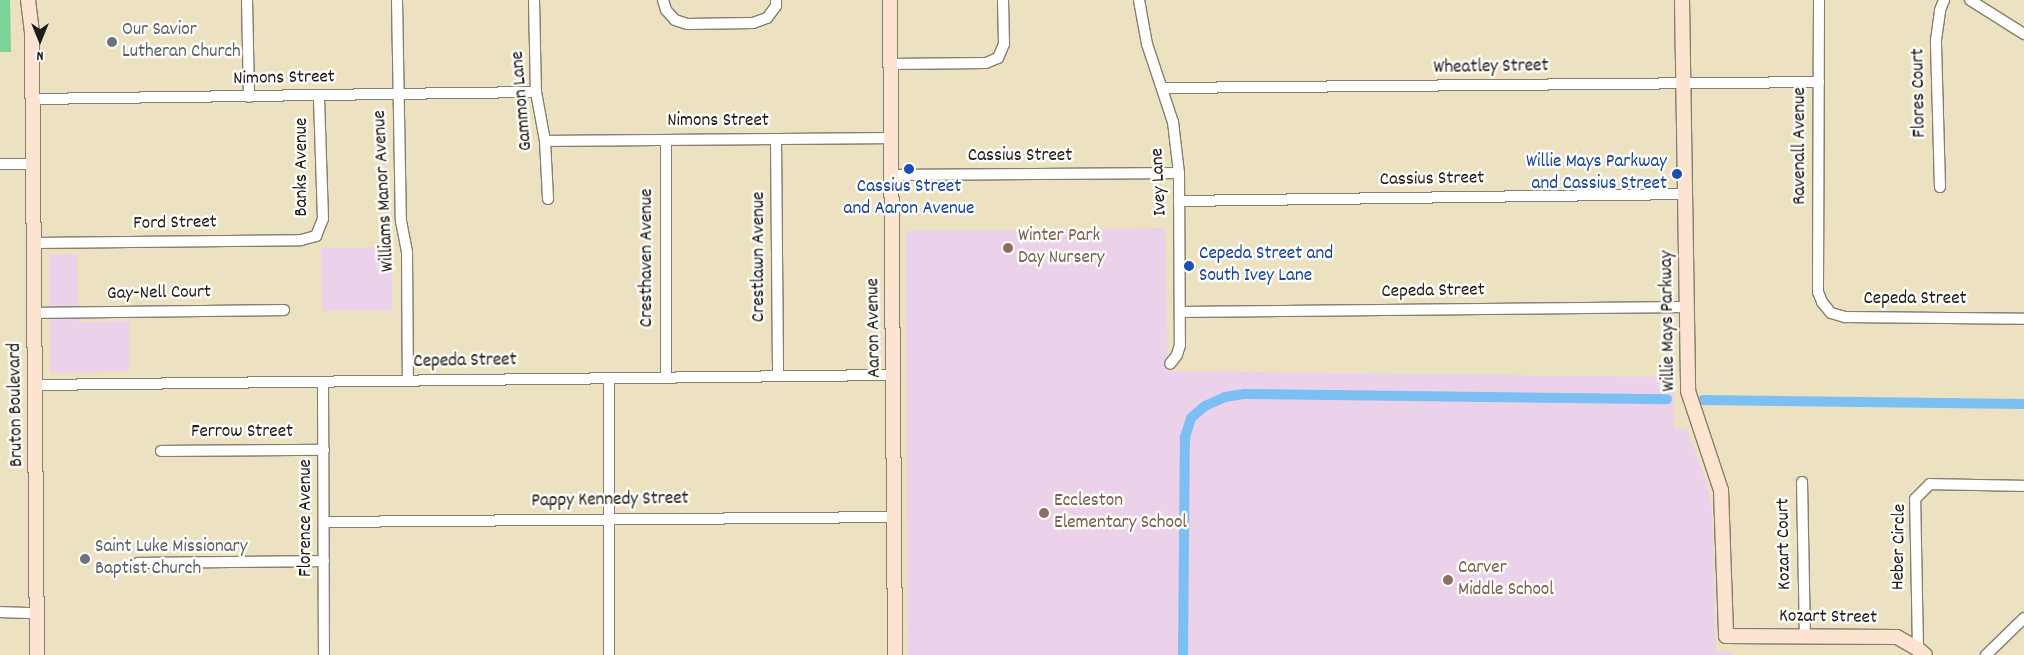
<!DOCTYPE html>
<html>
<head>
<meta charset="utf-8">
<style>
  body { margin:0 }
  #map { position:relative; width:2024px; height:655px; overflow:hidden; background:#ece2c1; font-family:Dekko,sans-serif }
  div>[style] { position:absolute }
  .built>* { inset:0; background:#ecd1ea }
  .green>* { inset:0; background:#7cd397 }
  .canal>* { height:10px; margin:-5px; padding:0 5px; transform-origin:5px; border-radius:5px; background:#7cbff2 }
  .roads { filter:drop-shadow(1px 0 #847f6e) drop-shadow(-1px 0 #847f6e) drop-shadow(0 1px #847f6e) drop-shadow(0 -1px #847f6e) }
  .street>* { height:10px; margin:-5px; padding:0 5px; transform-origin:5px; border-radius:5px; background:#fff }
  .secondary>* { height:14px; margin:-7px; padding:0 7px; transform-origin:7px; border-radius:7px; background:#fde4d1 }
  .dots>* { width:14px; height:14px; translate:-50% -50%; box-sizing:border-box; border:2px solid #fdfcf7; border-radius:50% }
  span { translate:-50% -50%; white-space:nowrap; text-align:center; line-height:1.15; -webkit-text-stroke:5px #fdfcf7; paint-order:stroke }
  .worship-label { font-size:19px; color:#5b616d }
  .left { translate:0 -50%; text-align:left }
  .street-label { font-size:19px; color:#1c1c1c }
  .transit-label { font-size:19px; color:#164399 }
  .right { translate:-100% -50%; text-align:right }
  .education-label { font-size:19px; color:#785e54 }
  .north { position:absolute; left:15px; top:15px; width:50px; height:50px; -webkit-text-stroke:4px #fdfcf7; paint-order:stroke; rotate:180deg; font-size:14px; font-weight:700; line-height:20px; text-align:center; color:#1c1c1c }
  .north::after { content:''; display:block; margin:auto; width:18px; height:22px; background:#1c1c1c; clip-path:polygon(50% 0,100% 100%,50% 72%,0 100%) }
</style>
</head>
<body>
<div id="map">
  <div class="built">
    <div style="clip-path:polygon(1165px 228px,1168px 371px,1673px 377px,1674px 428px,1687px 429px,1707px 484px,1712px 510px,1716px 651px,1733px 653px,1733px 655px,908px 655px,906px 231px)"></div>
    <div style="clip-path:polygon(392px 247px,392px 311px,322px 311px,321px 248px)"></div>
    <div style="clip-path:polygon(49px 254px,77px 254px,78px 322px,129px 321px,129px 371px,50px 373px)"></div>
  </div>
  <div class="green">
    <div style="clip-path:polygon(0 0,10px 0,11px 52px,0 52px)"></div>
  </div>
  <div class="canal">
    <div style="left:1703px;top:400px;width:321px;rotate:0.7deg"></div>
    <div style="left:1183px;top:655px;width:218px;rotate:-89.5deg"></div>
    <div style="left:1185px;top:437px;width:20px;rotate:-72deg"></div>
    <div style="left:1191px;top:418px;width:18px;rotate:-41deg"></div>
    <div style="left:1205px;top:406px;width:22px;rotate:-24deg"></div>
    <div style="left:1225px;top:397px;width:20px;rotate:-9deg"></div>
    <div style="left:1245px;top:394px;width:422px;rotate:0.7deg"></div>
  </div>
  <div class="roads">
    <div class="street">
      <div style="left:247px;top:0;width:97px;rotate:88.8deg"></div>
      <div style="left:397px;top:0;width:221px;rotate:89deg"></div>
      <div style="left:401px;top:221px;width:32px;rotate:79deg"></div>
      <div style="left:407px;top:252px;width:128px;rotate:89.6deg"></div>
      <div style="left:534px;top:0;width:92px;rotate:88.8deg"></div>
      <div style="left:536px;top:92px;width:50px;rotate:79.6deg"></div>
      <div style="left:545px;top:141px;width:58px;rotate:87deg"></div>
      <div style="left:663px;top:0;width:10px;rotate:73deg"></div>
      <div style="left:666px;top:10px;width:13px;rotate:48deg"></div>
      <div style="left:675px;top:20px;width:13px;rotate:18deg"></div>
      <div style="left:687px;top:24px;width:66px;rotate:-0.9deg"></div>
      <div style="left:753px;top:23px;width:15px;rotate:-20deg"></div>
      <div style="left:767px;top:18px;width:15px;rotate:-53deg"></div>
      <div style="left:776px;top:6px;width:6px;rotate:-90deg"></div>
      <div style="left:1139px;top:0;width:45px;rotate:79.7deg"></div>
      <div style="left:1147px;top:44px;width:82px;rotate:71.6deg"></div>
      <div style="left:1173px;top:122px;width:51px;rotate:83.3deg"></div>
      <div style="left:1179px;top:173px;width:172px;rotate:89.7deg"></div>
      <div style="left:1180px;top:345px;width:10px;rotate:107deg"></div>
      <div style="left:1177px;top:355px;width:11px;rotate:128deg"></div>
      <div style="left:1819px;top:0;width:292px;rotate:90.2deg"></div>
      <div style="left:1818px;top:292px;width:11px;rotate:68deg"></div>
      <div style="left:1822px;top:302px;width:14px;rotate:51deg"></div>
      <div style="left:1831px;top:313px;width:15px;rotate:16deg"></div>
      <div style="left:1845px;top:317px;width:179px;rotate:0.6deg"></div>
      <div style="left:1970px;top:0;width:64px;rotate:32.2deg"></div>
      <div style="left:890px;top:64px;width:96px;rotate:-0.6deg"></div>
      <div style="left:986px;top:63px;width:13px;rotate:-23deg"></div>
      <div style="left:998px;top:58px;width:15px;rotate:-67deg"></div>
      <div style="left:1004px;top:44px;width:44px;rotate:-91.3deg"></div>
      <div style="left:1163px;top:88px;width:656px;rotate:-0.52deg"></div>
      <div style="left:33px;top:99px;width:503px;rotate:-0.8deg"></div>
      <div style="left:776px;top:139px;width:237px;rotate:89.5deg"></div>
      <div style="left:666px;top:140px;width:237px;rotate:90deg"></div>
      <div style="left:545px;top:141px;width:347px;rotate:-0.5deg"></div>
      <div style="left:0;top:164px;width:33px"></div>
      <div style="left:892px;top:175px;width:287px;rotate:-0.4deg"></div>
      <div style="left:1940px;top:187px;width:147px;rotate:-91.6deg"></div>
      <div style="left:1936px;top:40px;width:30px;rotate:-82deg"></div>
      <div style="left:1940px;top:10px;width:11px;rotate:-68deg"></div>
      <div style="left:1179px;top:201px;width:506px;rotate:-0.79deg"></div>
      <div style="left:33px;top:243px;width:268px;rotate:-0.6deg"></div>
      <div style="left:301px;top:240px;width:16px;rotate:-15deg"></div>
      <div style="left:316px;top:236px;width:18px;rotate:-68deg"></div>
      <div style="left:323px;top:219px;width:123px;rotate:-91.9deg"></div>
      <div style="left:1180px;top:312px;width:507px;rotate:-0.57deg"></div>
      <div style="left:34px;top:313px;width:250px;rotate:-0.7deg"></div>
      <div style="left:609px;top:378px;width:277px;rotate:90deg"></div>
      <div style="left:323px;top:382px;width:273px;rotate:89.8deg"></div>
      <div style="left:35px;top:385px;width:859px;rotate:-0.67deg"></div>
      <div style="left:161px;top:451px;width:163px;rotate:-0.4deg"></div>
      <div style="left:1802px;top:482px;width:154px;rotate:88.9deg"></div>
      <div style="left:324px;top:522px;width:571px;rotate:-0.5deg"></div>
      <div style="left:138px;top:563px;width:186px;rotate:-0.6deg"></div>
      <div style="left:0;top:612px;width:37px;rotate:2deg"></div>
      <div style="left:1918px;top:649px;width:150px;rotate:-91.1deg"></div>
      <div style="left:1915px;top:499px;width:21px;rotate:-45deg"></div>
      <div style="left:1930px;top:484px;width:94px;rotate:1.2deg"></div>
      <div style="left:1986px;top:655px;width:53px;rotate:-44.2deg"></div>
    </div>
    <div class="secondary">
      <div style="left:28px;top:0;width:34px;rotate:83deg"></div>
      <div style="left:32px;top:34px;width:621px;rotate:89.54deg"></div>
      <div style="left:890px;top:0;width:655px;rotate:89.56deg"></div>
      <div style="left:1682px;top:0;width:391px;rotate:89.1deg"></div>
      <div style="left:1688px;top:391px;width:104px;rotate:71.6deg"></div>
      <div style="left:1721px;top:490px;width:146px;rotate:88deg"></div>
      <div style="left:1726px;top:636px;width:171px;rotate:0.3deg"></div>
      <div style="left:1897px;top:637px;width:24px;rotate:30deg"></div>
      <div style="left:1918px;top:649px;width:9px;rotate:41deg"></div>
    </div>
  </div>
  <div class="dots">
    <div style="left:112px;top:42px;background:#6b7280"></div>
    <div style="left:909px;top:169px;background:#1a4fb4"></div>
    <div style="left:1677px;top:174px;background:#1a4fb4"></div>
    <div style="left:1008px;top:248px;background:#8d6e63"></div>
    <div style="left:1189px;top:266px;background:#1a4fb4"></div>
    <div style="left:1044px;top:513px;background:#8d6e63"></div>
    <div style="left:85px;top:559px;background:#6b7280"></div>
    <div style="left:1448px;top:580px;background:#8d6e63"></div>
  </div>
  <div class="worship-label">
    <span class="left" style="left:122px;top:42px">Our Savior<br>Lutheran Church</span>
    <span class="left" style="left:95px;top:559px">Saint Luke Missionary<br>Baptist Church</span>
  </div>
  <div class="street-label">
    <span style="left:1491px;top:68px;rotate:-1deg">Wheatley Street</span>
    <span style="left:284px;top:79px;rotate:-1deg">Nimons Street</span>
    <span style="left:1920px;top:93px;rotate:-91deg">Flores Court</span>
    <span style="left:523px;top:101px;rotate:-95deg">Gammon Lane</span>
    <span style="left:718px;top:122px">Nimons Street</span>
    <span style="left:1801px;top:146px;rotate:-90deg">Ravenall Avenue</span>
    <span style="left:1020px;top:157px">Cassius Street</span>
    <span style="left:303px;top:167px;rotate:-90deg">Banks Avenue</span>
    <span style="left:1432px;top:180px;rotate:-1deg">Cassius Street</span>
    <span style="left:1160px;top:182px;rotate:-93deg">Ivey Lane</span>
    <span style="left:385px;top:191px;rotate:-93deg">Williams Manor Avenue</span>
    <span style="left:175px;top:224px;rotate:-1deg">Ford Street</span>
    <span style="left:760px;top:257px;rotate:-90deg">Crestlawn Avenue</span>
    <span style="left:648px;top:258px;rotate:-90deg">Cresthaven Avenue</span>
    <span style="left:1433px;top:292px;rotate:-1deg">Cepeda Street</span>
    <span style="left:159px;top:294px;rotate:-1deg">Gay-Nell Court</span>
    <span style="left:1915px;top:300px">Cepeda Street</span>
    <span style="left:1669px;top:321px;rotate:-91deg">Willie Mays Parkway</span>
    <span style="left:875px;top:328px;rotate:-91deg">Aaron Avenue</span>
    <span style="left:465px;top:362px;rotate:-1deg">Cepeda Street</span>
    <span style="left:17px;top:405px;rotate:-91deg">Bruton Boulevard</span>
    <span style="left:242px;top:433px">Ferrow Street</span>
    <span style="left:610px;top:501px;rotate:-1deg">Pappy Kennedy Street</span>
    <span style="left:307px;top:518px;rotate:-90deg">Florence Avenue</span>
    <span style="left:1785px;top:544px;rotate:-91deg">Kozart Court</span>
    <span style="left:1900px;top:547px;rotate:-89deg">Heber Circle</span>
    <span style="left:1828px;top:618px;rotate:1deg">Kozart Street</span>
  </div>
  <div class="transit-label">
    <span class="right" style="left:1667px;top:174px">Willie Mays Parkway<br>and Cassius Street</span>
    <span style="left:909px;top:199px">Cassius Street<br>and Aaron Avenue</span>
    <span class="left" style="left:1199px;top:266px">Cepeda Street and<br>South Ivey Lane</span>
  </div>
  <div class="education-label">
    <span class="left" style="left:1018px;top:248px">Winter Park<br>Day Nursery</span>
    <span class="left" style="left:1054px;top:513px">Eccleston<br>Elementary School</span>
    <span class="left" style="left:1458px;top:580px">Carver<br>Middle School</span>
  </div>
  <div class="north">N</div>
</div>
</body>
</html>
